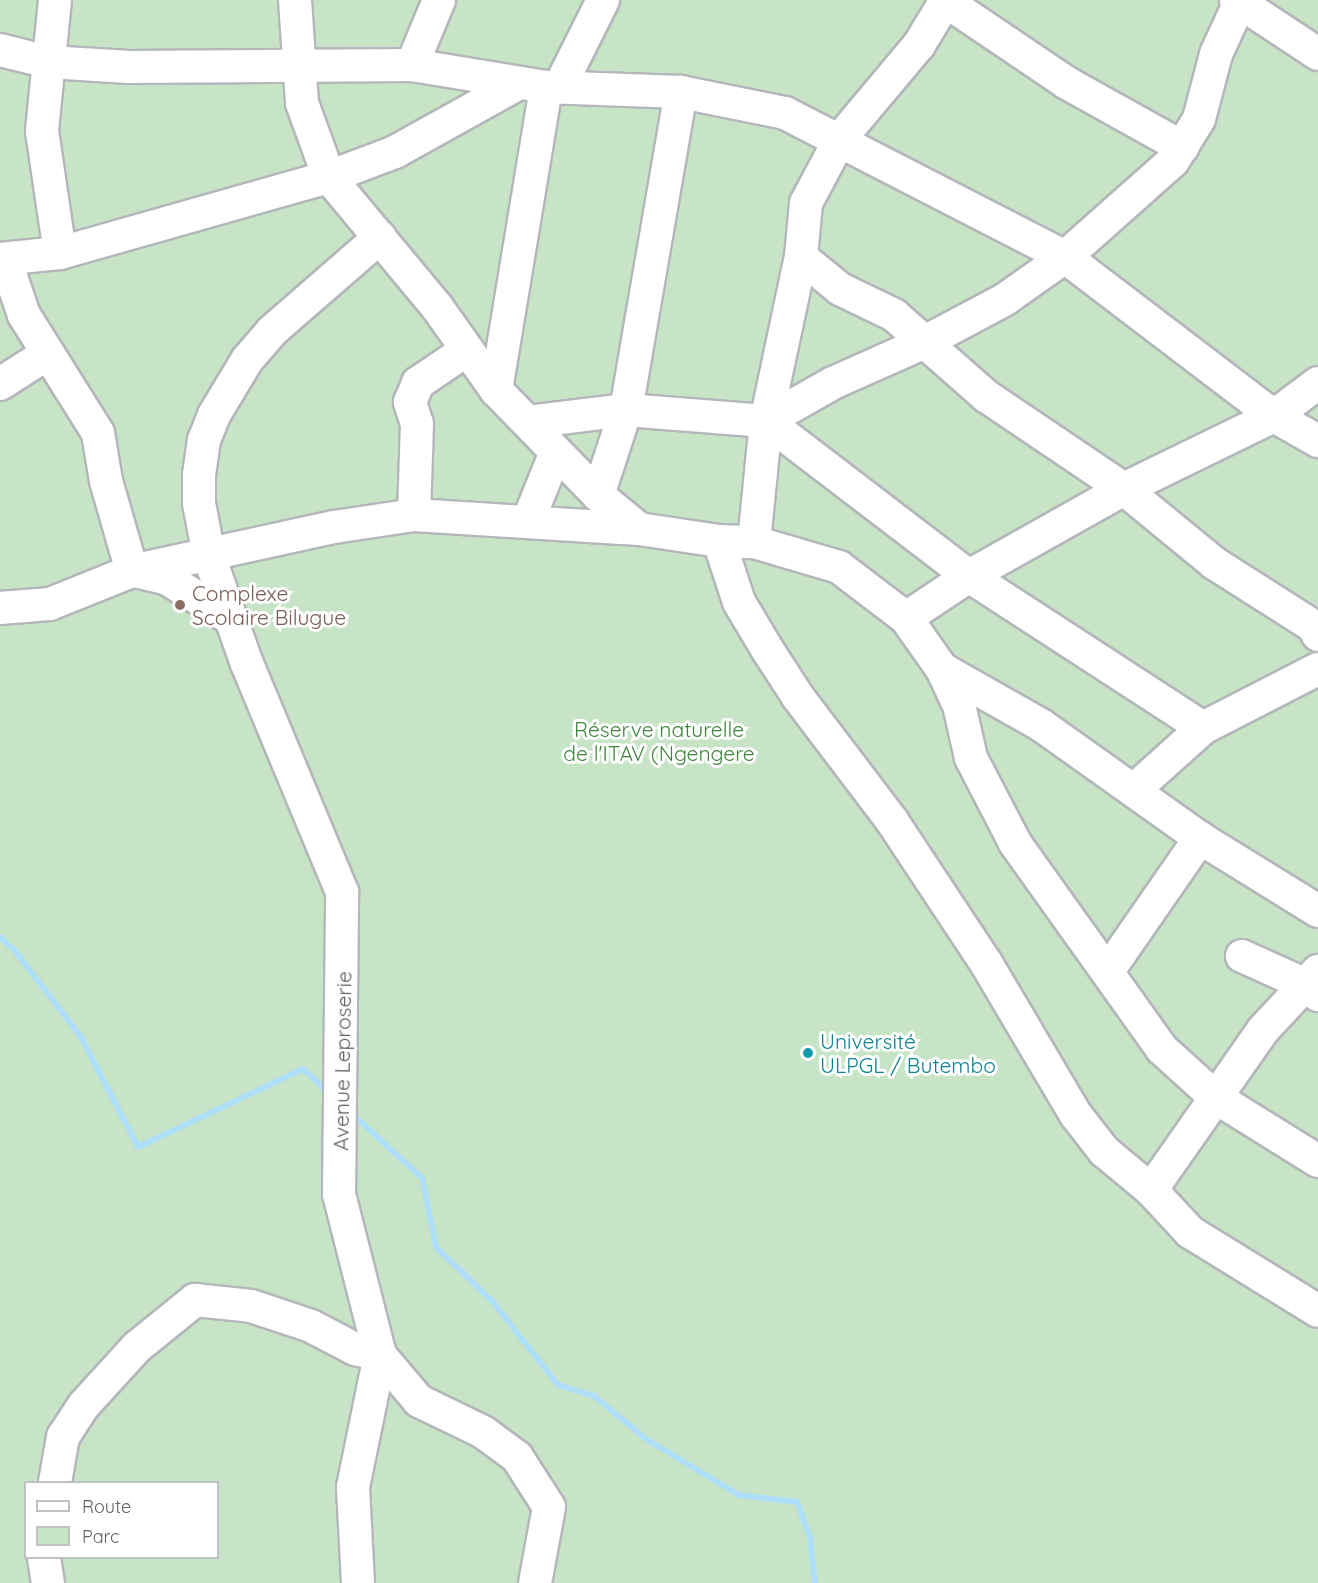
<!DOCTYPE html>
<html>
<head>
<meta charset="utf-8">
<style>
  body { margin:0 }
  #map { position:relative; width:1318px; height:1583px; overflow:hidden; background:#efede7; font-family:Quicksand,sans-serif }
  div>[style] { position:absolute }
  .green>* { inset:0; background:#c8e4c6 }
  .stream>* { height:6px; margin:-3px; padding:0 3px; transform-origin:3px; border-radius:3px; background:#aedef8 }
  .roads { filter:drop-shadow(2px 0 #b4b7ba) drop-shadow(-2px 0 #b4b7ba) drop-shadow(0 2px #b4b7ba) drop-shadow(0 -2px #b4b7ba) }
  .minor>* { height:32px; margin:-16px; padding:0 16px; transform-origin:16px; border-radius:16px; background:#fff }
  .dots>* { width:16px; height:16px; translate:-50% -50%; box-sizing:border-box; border:3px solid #fff; border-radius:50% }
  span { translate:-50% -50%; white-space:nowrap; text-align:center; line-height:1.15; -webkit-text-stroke:6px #fff; paint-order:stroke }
  .education-label { font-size:21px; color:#785e54 }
  .left { translate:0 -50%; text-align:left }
  .park-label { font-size:21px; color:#40853e }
  .culture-label { font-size:21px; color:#0d838f }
  .street-label { font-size:21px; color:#5e6266 }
  .legend { position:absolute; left:24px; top:1481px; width:195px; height:78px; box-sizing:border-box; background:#fff; border:2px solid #bfc0c2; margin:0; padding:8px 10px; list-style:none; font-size:18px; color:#5e6266 }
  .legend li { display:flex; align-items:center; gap:12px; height:30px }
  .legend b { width:30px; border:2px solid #bfc0c2 }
</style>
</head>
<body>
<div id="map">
  <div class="green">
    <div style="clip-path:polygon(evenodd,0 0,1318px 0,1318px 1583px,0 1583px,0 0,26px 1482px,218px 1482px,218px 1558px,26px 1558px,26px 1482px)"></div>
  </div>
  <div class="stream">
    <div style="left:0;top:937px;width:21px;rotate:43deg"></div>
    <div style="left:15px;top:951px;width:108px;rotate:52.5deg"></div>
    <div style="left:81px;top:1037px;width:124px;rotate:62.6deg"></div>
    <div style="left:138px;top:1147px;width:183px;rotate:-25.3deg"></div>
    <div style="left:303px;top:1069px;width:35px;rotate:43deg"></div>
    <div style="left:350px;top:1112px;width:98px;rotate:42.5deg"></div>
    <div style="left:422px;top:1178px;width:70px;rotate:78.5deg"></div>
    <div style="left:436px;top:1247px;width:78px;rotate:44deg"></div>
    <div style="left:492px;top:1301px;width:107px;rotate:51.8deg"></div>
    <div style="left:558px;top:1385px;width:38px;rotate:17deg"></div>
    <div style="left:594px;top:1396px;width:67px;rotate:39.6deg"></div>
    <div style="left:646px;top:1439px;width:109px;rotate:31.1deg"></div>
    <div style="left:739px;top:1495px;width:58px;rotate:6.9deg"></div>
    <div style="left:797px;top:1502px;width:37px;rotate:70deg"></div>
    <div style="left:810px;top:1537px;width:46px;rotate:83.8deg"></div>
  </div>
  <div class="roads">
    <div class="minor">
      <div style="left:55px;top:0;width:132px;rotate:95.7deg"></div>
      <div style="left:42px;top:131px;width:123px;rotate:81.6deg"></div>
      <div style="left:295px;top:0;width:103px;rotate:86.1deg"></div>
      <div style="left:302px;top:103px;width:79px;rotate:70deg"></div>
      <div style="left:329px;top:177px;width:169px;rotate:50.3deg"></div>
      <div style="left:437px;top:307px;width:102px;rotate:54.6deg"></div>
      <div style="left:496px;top:390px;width:146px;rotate:45.8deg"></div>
      <div style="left:598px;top:495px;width:53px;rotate:39.7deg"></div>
      <div style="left:944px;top:0;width:148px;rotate:34deg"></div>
      <div style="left:1067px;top:83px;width:132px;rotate:29.1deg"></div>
      <div style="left:1236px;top:0;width:98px;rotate:33.4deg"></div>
      <div style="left:0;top:50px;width:50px;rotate:13.8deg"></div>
      <div style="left:49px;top:62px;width:80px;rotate:3.6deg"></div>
      <div style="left:129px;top:67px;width:283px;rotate:-0.4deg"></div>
      <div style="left:412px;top:65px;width:136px;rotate:9.3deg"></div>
      <div style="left:546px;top:87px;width:135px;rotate:2.1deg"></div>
      <div style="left:681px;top:92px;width:106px;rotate:11.4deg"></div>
      <div style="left:785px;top:113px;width:315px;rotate:27.2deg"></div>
      <div style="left:1065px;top:257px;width:263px;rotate:37.3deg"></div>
      <div style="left:1274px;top:416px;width:51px;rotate:29.6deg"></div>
      <div style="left:412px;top:65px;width:70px;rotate:-67.4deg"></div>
      <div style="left:559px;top:88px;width:98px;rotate:-63.4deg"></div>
      <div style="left:801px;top:257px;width:50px;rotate:39.4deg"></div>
      <div style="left:840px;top:289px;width:60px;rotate:25.7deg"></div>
      <div style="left:894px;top:315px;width:123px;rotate:41.4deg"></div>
      <div style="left:986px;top:396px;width:166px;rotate:34deg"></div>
      <div style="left:1124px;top:489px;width:117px;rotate:39.4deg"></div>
      <div style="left:1214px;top:563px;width:117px;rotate:32.5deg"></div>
      <div style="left:1313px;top:626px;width:10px;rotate:61deg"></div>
      <div style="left:0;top:259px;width:60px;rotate:-5.7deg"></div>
      <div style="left:60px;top:253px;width:280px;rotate:-15.8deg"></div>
      <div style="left:329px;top:177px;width:71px;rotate:-20.7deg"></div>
      <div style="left:395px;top:152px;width:140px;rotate:-29.1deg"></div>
      <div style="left:5px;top:259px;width:59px;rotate:71.3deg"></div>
      <div style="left:24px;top:315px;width:139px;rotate:57.9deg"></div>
      <div style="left:98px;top:433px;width:49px;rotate:80.5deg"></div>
      <div style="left:106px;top:481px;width:94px;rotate:73.9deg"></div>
      <div style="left:0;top:384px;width:56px;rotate:-32.6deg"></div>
      <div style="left:496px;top:390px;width:307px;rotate:-80.6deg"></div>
      <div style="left:766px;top:421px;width:77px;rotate:-29.6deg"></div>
      <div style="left:833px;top:383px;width:98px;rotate:-24deg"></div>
      <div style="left:923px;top:343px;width:92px;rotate:-28deg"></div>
      <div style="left:1004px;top:300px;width:75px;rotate:-35.2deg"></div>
      <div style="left:1065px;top:257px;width:144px;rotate:-41.6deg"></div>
      <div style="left:1173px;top:161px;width:49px;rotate:-58.2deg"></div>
      <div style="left:1199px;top:119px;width:67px;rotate:-75.3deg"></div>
      <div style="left:1216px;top:54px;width:60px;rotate:-65.2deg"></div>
      <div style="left:528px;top:422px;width:99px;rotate:-7deg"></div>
      <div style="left:626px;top:410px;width:140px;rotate:4.5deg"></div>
      <div style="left:766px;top:421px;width:255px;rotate:37.4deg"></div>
      <div style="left:969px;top:576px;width:279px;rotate:33deg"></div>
      <div style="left:598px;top:495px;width:89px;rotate:-71.8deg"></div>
      <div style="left:626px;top:410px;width:323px;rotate:-80.2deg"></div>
      <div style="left:414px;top:515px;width:91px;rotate:-88.1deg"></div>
      <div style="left:417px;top:424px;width:23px;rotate:-108deg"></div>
      <div style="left:410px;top:402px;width:21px;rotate:-67deg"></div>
      <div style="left:418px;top:383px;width:57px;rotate:-34.2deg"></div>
      <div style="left:528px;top:521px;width:74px;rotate:-67.9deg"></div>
      <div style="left:719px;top:541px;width:64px;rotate:71.8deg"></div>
      <div style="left:739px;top:602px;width:55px;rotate:59.2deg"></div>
      <div style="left:767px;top:649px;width:57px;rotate:57.1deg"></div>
      <div style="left:798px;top:697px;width:156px;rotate:52.8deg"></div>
      <div style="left:892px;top:821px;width:170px;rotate:56.5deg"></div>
      <div style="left:986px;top:963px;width:177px;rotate:59.4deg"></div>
      <div style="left:1076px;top:1115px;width:46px;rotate:52.1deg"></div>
      <div style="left:1104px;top:1151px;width:61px;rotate:39.7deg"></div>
      <div style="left:1151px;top:1190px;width:57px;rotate:47.1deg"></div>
      <div style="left:1190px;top:1232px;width:150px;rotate:31.7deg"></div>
      <div style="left:754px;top:542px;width:122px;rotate:-84.3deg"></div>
      <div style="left:766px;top:421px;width:168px;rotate:-78deg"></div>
      <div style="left:801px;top:257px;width:54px;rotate:-84.7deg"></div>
      <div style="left:806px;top:203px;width:72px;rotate:-62deg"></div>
      <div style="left:840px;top:139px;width:123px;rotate:-50deg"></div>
      <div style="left:919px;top:45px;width:52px;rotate:-59deg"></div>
      <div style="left:139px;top:572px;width:28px;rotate:13deg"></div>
      <div style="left:166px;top:578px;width:79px;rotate:32.1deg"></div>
      <div style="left:0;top:608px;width:50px;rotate:-4.6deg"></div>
      <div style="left:50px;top:604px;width:88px;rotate:-21.9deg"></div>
      <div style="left:132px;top:571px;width:207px;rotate:-12.3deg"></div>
      <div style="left:334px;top:527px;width:81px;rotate:-8.5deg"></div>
      <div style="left:414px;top:515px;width:225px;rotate:3.6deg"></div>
      <div style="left:639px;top:529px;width:81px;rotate:8.5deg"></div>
      <div style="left:719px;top:541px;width:35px;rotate:2deg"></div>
      <div style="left:754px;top:542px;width:89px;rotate:16.4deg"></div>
      <div style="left:839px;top:567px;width:84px;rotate:37.3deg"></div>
      <div style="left:906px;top:618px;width:62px;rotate:54.8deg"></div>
      <div style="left:942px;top:669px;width:114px;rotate:29.5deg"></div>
      <div style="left:1041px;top:725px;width:195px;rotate:35.4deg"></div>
      <div style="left:1200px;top:838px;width:139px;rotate:31.7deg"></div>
      <div style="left:906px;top:618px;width:76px;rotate:-33.7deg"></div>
      <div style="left:969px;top:576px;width:178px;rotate:-29.3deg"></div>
      <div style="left:1124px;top:489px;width:167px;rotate:-26deg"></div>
      <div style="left:1274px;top:416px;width:55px;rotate:-36.9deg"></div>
      <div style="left:942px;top:669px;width:40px;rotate:65deg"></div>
      <div style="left:959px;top:705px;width:54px;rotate:77.2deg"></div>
      <div style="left:971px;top:758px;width:96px;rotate:62.6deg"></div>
      <div style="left:1015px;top:843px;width:253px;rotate:54.5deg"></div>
      <div style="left:1162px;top:1049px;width:72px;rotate:42.2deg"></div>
      <div style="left:1215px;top:1097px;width:121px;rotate:31.9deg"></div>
      <div style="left:1135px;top:789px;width:91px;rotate:-41.9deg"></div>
      <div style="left:1203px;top:728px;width:129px;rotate:-27.2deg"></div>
      <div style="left:1242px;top:956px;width:68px;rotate:24.3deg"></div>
      <div style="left:1304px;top:984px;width:18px;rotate:38deg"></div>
      <div style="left:1108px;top:971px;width:162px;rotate:-55.3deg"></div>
      <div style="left:1151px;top:1190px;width:195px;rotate:-55deg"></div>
      <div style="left:1263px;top:1030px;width:81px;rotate:-47deg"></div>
      <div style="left:55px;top:1482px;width:46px;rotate:-79.9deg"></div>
      <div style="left:63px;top:1437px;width:38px;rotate:-57deg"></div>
      <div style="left:84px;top:1405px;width:79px;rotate:-47.6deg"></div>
      <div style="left:137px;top:1347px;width:75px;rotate:-39deg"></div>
      <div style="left:195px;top:1300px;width:56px;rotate:6.1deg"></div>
      <div style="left:251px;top:1306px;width:63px;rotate:18.4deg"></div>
      <div style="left:311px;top:1326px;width:50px;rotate:27.6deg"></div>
      <div style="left:355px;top:1349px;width:26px;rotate:13deg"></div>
      <div style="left:380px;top:1355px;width:60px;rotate:49.7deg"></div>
      <div style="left:419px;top:1401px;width:71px;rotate:25.8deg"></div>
      <div style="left:483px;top:1432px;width:42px;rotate:36.3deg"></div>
      <div style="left:517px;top:1457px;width:59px;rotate:57.4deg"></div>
      <div style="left:549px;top:1507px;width:77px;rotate:100.4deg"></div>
      <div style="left:44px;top:1558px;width:25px;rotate:81deg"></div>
      <div style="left:358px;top:1583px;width:96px;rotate:-93deg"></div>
      <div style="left:353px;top:1487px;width:135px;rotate:-78.4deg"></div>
      <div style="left:380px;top:1355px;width:166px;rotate:-104.3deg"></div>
      <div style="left:339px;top:1194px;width:302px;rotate:-89.4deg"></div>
      <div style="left:342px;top:892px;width:247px;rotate:-112.6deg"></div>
      <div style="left:247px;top:664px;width:114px;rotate:-109.4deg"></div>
      <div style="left:209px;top:556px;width:54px;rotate:-100.7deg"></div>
      <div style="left:199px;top:503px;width:28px;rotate:-90deg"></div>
      <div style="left:199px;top:475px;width:35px;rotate:-82deg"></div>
      <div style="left:204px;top:440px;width:27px;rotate:-68deg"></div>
      <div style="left:214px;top:415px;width:64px;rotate:-59deg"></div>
      <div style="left:247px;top:360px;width:38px;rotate:-49deg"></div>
      <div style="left:272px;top:331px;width:143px;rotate:-41deg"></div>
    </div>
  </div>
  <div class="dots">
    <div style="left:180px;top:605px;background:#8d6e63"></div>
    <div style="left:808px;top:1053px;background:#0f9aa8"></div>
  </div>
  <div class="education-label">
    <span class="left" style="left:192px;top:605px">Complexe<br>Scolaire Bilugue</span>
  </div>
  <div class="park-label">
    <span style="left:659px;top:741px">Réserve naturelle<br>de l'ITAV (Ngengere</span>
  </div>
  <div class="culture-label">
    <span class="left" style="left:820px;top:1053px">Université<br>ULPGL / Butembo</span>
  </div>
  <div class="street-label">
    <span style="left:342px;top:1061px;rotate:-89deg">Avenue Leproserie</span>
  </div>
  <ul class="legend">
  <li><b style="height:8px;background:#fff"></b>Route</li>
  <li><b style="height:16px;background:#c8e4c6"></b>Parc</li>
  </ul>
</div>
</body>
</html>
